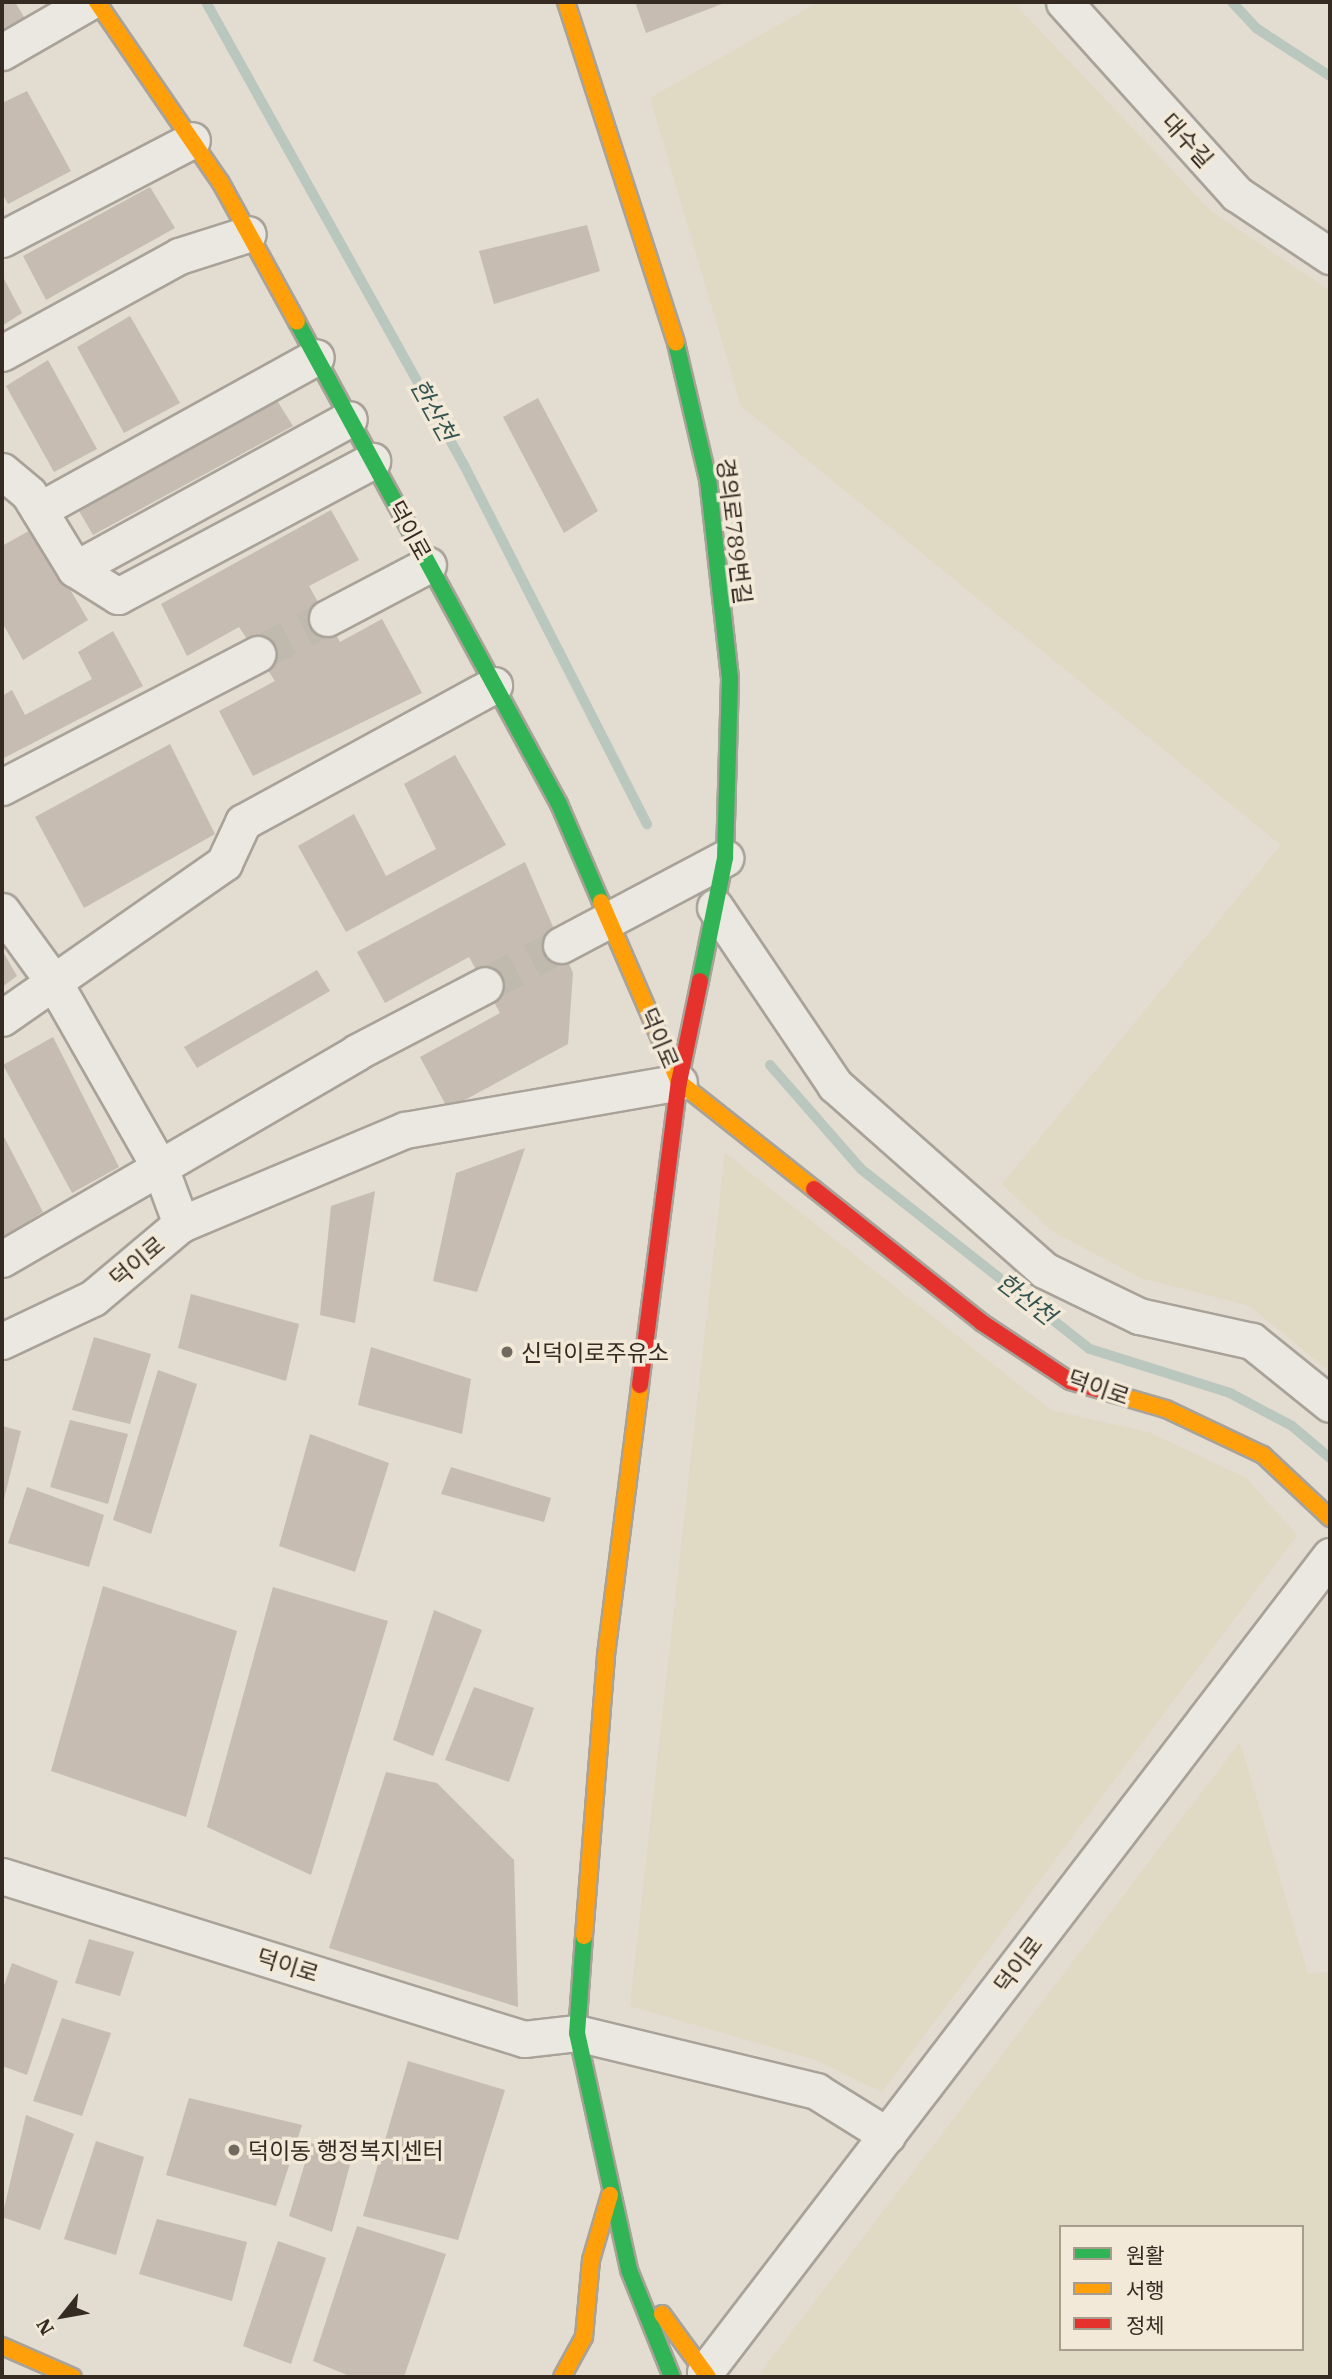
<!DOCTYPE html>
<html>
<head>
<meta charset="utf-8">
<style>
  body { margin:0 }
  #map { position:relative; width:1332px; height:2379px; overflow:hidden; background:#e2dcd1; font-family:"IBM Plex Serif","Noto Sans KR",serif }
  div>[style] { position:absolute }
  .farmland>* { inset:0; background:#e0d9c3 }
  .stream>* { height:10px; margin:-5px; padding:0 5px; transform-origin:5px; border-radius:5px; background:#bac7bf }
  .building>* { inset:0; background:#c6bcb2 }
  .street-tunnel>* { height:35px; margin-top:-17.5px; transform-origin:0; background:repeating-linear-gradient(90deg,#c0b9ae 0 35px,transparent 0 53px) }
  .roads { filter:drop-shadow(2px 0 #a8a299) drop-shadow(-2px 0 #a8a299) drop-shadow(0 2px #a8a299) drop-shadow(0 -2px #a8a299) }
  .street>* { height:35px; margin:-17.5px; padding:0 17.5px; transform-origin:17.5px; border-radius:17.5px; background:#ebe8e1 }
  .fast>* { height:16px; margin:-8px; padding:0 8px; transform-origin:8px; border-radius:8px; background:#30b455 }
  .slow>* { height:16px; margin:-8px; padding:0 8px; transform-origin:8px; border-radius:8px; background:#ff9f0a }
  .jam>* { height:16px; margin:-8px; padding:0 8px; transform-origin:8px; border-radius:8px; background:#e5322d }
  .dots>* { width:19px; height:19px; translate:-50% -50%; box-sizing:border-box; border:4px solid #f2e9d8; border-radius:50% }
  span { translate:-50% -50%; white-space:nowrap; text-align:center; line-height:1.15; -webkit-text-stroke:7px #f2e9d8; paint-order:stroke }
  .street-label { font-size:23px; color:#362b22 }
  .poi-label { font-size:23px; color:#362b22 }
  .left { translate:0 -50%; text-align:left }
  .water-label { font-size:24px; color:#335451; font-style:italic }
  .frame { position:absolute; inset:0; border:4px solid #362b22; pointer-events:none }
  .legend { position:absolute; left:1059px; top:2225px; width:245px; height:126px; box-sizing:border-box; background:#f2e9d8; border:2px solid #a79d8f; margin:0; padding:9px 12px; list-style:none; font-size:21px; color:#362b22 }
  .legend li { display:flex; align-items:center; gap:14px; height:35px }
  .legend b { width:35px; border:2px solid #a79d8f }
  .north { position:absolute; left:28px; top:2281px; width:70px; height:70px; -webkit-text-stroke:5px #f2e9d8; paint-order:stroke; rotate:239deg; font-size:19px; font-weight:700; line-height:28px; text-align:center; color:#362b22 }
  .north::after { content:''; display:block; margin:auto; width:24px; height:32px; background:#362b22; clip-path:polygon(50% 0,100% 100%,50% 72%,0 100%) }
</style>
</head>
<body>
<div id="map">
  <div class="farmland">
    <div style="clip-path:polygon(819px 2px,1013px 2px,1211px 211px,1330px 291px,1330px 1372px,1250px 1306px,1141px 1278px,1052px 1231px,1002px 1184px,1281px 845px,741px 406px,650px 98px)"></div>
    <div style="clip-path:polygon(725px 1153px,1051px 1410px,1151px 1433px,1246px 1478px,1297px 1535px,882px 2092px,816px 2060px,630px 2006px)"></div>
    <div style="clip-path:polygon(evenodd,1240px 1742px,1308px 1974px,1330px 1972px,1330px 2377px,764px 2377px,761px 2372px,1240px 1742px,1061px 2227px,1302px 2227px,1302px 2349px,1061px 2349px,1061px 2227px)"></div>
  </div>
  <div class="stream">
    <div style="left:206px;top:2px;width:532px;rotate:60.88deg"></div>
    <div style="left:465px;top:467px;width:401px;rotate:63deg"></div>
    <div style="left:1232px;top:2px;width:35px;rotate:47deg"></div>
    <div style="left:1256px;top:28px;width:88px;rotate:33deg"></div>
    <div style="left:770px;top:1065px;width:138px;rotate:48.8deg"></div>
    <div style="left:861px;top:1169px;width:291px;rotate:38.2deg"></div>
    <div style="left:1090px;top:1349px;width:147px;rotate:17.4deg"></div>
    <div style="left:1230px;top:1393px;width:70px;rotate:28deg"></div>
    <div style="left:1292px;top:1426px;width:50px;rotate:40.1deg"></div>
  </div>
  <div class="building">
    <div style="clip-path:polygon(2px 2px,15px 2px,27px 22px,2px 36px)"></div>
    <div style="clip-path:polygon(635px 2px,727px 2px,646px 33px)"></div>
    <div style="clip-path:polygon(27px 91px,71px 171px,8px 204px,2px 193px,2px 103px)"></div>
    <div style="clip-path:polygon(150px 187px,175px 228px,46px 300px,23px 256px)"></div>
    <div style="clip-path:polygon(587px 225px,600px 271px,494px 304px,479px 251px)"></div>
    <div style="clip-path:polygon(2px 275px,22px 313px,2px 326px)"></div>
    <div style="clip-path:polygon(130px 316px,180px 403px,124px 433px,77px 347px)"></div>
    <div style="clip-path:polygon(48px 360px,97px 449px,54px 472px,6px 386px)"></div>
    <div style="clip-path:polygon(273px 394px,293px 426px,93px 535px,75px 504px)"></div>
    <div style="clip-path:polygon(538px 398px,598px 511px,564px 533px,503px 417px)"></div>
    <div style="clip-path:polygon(331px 510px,359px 560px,309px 586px,340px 642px,382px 619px,422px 693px,253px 776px,219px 711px,275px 681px,239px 627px,187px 656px,161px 604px)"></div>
    <div style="clip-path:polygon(34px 528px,88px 620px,23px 660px,2px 622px,2px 546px)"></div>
    <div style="clip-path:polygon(113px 631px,143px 686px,2px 759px,2px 696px,12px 690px,25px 715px,92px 679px,78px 652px)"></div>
    <div style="clip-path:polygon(170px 744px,215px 834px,84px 908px,35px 817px)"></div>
    <div style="clip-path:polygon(455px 755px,506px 845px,346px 932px,298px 846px,354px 814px,386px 876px,436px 849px,404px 784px)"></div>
    <div style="clip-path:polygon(525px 862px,573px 973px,568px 1044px,448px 1109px,420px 1057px,500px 1013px,469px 957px,385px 1003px,357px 952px)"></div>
    <div style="clip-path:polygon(2px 950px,17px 976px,2px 987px)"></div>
    <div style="clip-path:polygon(317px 970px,330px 991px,197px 1068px,184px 1047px)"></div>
    <div style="clip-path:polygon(53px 1037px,119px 1167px,72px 1193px,3px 1065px)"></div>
    <div style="clip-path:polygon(2px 1133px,43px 1212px,2px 1238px)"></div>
    <div style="clip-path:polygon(525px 1148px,477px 1292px,433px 1281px,456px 1173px)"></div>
    <div style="clip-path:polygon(375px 1191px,355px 1323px,320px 1315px,331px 1206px)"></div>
    <div style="clip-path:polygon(191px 1294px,299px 1324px,286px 1381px,178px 1348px)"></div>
    <div style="clip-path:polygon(94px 1337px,151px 1354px,130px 1424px,72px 1410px)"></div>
    <div style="clip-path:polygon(371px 1347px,471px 1379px,462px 1434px,358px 1405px)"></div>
    <div style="clip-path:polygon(158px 1370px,197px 1384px,151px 1534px,113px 1520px)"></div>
    <div style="clip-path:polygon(70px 1420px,128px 1434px,108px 1504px,50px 1487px)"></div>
    <div style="clip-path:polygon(2px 1426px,21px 1431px,3px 1503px,2px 1503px)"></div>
    <div style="clip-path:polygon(310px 1434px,389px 1463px,355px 1572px,279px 1546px)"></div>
    <div style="clip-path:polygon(451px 1467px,551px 1498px,544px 1522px,441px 1494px)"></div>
    <div style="clip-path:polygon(27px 1487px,104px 1515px,89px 1567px,8px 1543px)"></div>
    <div style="clip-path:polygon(103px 1586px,237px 1631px,186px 1817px,51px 1771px)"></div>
    <div style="clip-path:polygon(273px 1587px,388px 1621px,311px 1875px,207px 1827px)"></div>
    <div style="clip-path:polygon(434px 1610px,482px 1630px,433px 1756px,393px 1740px)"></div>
    <div style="clip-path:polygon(474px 1687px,534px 1708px,509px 1782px,445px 1760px)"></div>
    <div style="clip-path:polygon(386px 1772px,437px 1783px,514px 1860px,518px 2007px,329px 1948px)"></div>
    <div style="clip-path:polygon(89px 1939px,134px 1952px,120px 1996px,75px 1983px)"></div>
    <div style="clip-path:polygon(12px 1963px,58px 1981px,27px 2075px,2px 2066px,2px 1991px)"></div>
    <div style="clip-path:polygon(62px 2018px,111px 2033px,82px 2116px,33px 2101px)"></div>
    <div style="clip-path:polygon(408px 2061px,505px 2090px,458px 2240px,363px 2216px)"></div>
    <div style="clip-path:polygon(189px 2098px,302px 2125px,276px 2206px,166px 2175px)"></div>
    <div style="clip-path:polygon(26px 2115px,74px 2134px,40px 2230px,2px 2217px)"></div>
    <div style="clip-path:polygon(96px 2141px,144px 2157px,116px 2255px,64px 2239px)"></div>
    <div style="clip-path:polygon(311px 2143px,352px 2157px,332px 2232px,289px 2216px)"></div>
    <div style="clip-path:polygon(157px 2219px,247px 2242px,232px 2301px,139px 2274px)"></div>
    <div style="clip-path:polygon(357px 2226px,446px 2254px,404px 2377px,352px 2377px,313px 2361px)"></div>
    <div style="clip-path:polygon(278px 2241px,326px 2258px,291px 2364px,243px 2346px)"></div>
  </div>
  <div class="street-tunnel">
    <div style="left:257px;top:654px;width:79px;rotate:-27.2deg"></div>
    <div style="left:485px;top:985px;width:86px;rotate:-27.8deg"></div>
  </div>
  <div class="roads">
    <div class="street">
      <div style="left:1064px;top:2px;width:258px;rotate:48deg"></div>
      <div style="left:1237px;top:194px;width:112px;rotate:33.7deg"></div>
      <div style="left:2px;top:52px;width:100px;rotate:-29.9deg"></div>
      <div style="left:2px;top:239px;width:214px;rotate:-27.5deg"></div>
      <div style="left:2px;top:353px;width:202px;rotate:-28.7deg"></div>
      <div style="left:179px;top:256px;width:72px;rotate:-17.7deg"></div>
      <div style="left:2px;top:471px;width:35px;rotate:40deg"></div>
      <div style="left:29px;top:494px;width:88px;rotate:58.5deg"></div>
      <div style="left:75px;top:569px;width:51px;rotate:32.1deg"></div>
      <div style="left:118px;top:596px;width:288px;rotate:-28deg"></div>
      <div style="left:39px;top:510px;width:316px;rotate:-28.9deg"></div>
      <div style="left:75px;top:569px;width:312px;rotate:-28.7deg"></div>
      <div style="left:327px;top:618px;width:114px;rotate:-27.7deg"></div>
      <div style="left:2px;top:787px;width:288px;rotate:-27.5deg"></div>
      <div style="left:715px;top:907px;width:215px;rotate:56deg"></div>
      <div style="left:835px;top:1085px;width:279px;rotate:41.5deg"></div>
      <div style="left:1044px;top:1270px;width:106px;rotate:25.8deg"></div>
      <div style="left:1139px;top:1316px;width:116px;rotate:12.5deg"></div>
      <div style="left:1252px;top:1341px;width:100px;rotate:38.9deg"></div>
      <div style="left:2px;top:911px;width:90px;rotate:54deg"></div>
      <div style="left:55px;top:984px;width:214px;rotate:60.3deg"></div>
      <div style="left:161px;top:1170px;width:58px;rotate:69.7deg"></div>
      <div style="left:561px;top:945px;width:186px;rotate:-27.9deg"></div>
      <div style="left:2px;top:1018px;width:271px;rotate:-34.9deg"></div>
      <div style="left:224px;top:863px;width:45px;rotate:-65.1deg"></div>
      <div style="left:243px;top:822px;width:286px;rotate:-28.6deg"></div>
      <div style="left:2px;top:1259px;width:411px;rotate:-30.2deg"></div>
      <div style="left:357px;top:1052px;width:144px;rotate:-27.6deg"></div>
      <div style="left:2px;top:1341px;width:101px;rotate:-25.3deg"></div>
      <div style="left:93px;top:1298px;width:115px;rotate:-40.1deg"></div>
      <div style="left:181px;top:1224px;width:243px;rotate:-22.8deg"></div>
      <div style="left:405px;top:1130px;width:278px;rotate:-9.9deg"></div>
      <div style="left:2px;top:1876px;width:547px;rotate:17.34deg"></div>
      <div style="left:524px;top:2039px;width:53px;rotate:-6.5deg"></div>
      <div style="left:577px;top:2033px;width:246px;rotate:13.6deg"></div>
      <div style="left:816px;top:2091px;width:84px;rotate:31.8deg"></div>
      <div style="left:705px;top:2372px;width:1028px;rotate:-52.55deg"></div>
    </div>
    <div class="fast">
      <div style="left:297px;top:322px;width:549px;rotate:61.47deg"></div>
      <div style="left:559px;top:804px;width:107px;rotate:66.8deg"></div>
      <div style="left:676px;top:343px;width:140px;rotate:76.8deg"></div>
      <div style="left:708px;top:479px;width:201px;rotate:83.7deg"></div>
      <div style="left:730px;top:679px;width:179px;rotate:91.6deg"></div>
      <div style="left:725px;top:858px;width:126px;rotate:101.5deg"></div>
      <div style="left:584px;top:1936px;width:97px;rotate:94.1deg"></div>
      <div style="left:577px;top:2033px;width:243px;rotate:77.6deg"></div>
      <div style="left:629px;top:2270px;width:115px;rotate:68.1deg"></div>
    </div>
    <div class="slow">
      <div style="left:97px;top:2px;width:219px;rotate:55.6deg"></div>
      <div style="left:221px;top:183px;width:158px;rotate:61.3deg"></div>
      <div style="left:566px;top:2px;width:358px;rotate:72.1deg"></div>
      <div style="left:601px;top:902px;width:196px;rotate:66.6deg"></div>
      <div style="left:679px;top:1082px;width:172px;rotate:38.4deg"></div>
      <div style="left:1114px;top:1394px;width:54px;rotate:16.1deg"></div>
      <div style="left:1166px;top:1409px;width:107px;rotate:25.4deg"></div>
      <div style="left:1263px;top:1455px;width:92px;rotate:43.2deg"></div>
      <div style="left:584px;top:1936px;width:282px;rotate:-85.5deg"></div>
      <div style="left:606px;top:1655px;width:272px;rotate:-82.8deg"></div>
      <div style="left:662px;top:2314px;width:78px;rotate:53.9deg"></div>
      <div style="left:2px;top:2346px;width:77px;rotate:23.6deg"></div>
      <div style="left:562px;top:2377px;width:46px;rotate:-61.2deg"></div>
      <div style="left:584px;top:2337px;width:77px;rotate:-84.8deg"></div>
      <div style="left:591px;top:2260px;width:68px;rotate:-73.7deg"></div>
    </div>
    <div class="jam">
      <div style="left:814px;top:1189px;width:213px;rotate:38.5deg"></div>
      <div style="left:981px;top:1322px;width:107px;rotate:33.5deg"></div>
      <div style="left:1070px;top:1381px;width:46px;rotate:16.5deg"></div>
      <div style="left:640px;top:1385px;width:305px;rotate:-82.7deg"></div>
      <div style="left:679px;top:1082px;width:103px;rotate:-78.3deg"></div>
    </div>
  </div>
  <div class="dots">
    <div style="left:507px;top:1352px;background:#72695f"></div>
    <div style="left:234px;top:2150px;background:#72695f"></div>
  </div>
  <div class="street-label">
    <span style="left:1188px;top:140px;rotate:48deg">대수길</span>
    <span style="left:410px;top:530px;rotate:61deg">덕이로</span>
    <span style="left:735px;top:531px;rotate:83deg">경의로789번길</span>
    <span style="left:660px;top:1038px;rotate:67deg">덕이로</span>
    <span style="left:137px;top:1261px;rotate:-40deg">덕이로</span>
    <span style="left:1099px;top:1387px;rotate:19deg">덕이로</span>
    <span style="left:1018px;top:1964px;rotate:-53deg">덕이로</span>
    <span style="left:288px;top:1965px;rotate:17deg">덕이로</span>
  </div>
  <div class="poi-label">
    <span class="left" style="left:521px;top:1352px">신덕이로주유소</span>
    <span class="left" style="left:248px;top:2150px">덕이동 행정복지센터</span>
  </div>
  <div class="water-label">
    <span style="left:433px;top:410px;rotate:61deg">한산천</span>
    <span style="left:1026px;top:1299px;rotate:38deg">한산천</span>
  </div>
  <div class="frame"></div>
  <ul class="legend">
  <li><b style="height:9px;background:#30b455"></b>원활</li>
  <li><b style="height:9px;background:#ff9f0a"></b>서행</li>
  <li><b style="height:9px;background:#e5322d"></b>정체</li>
  </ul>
  <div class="north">N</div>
</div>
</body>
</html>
